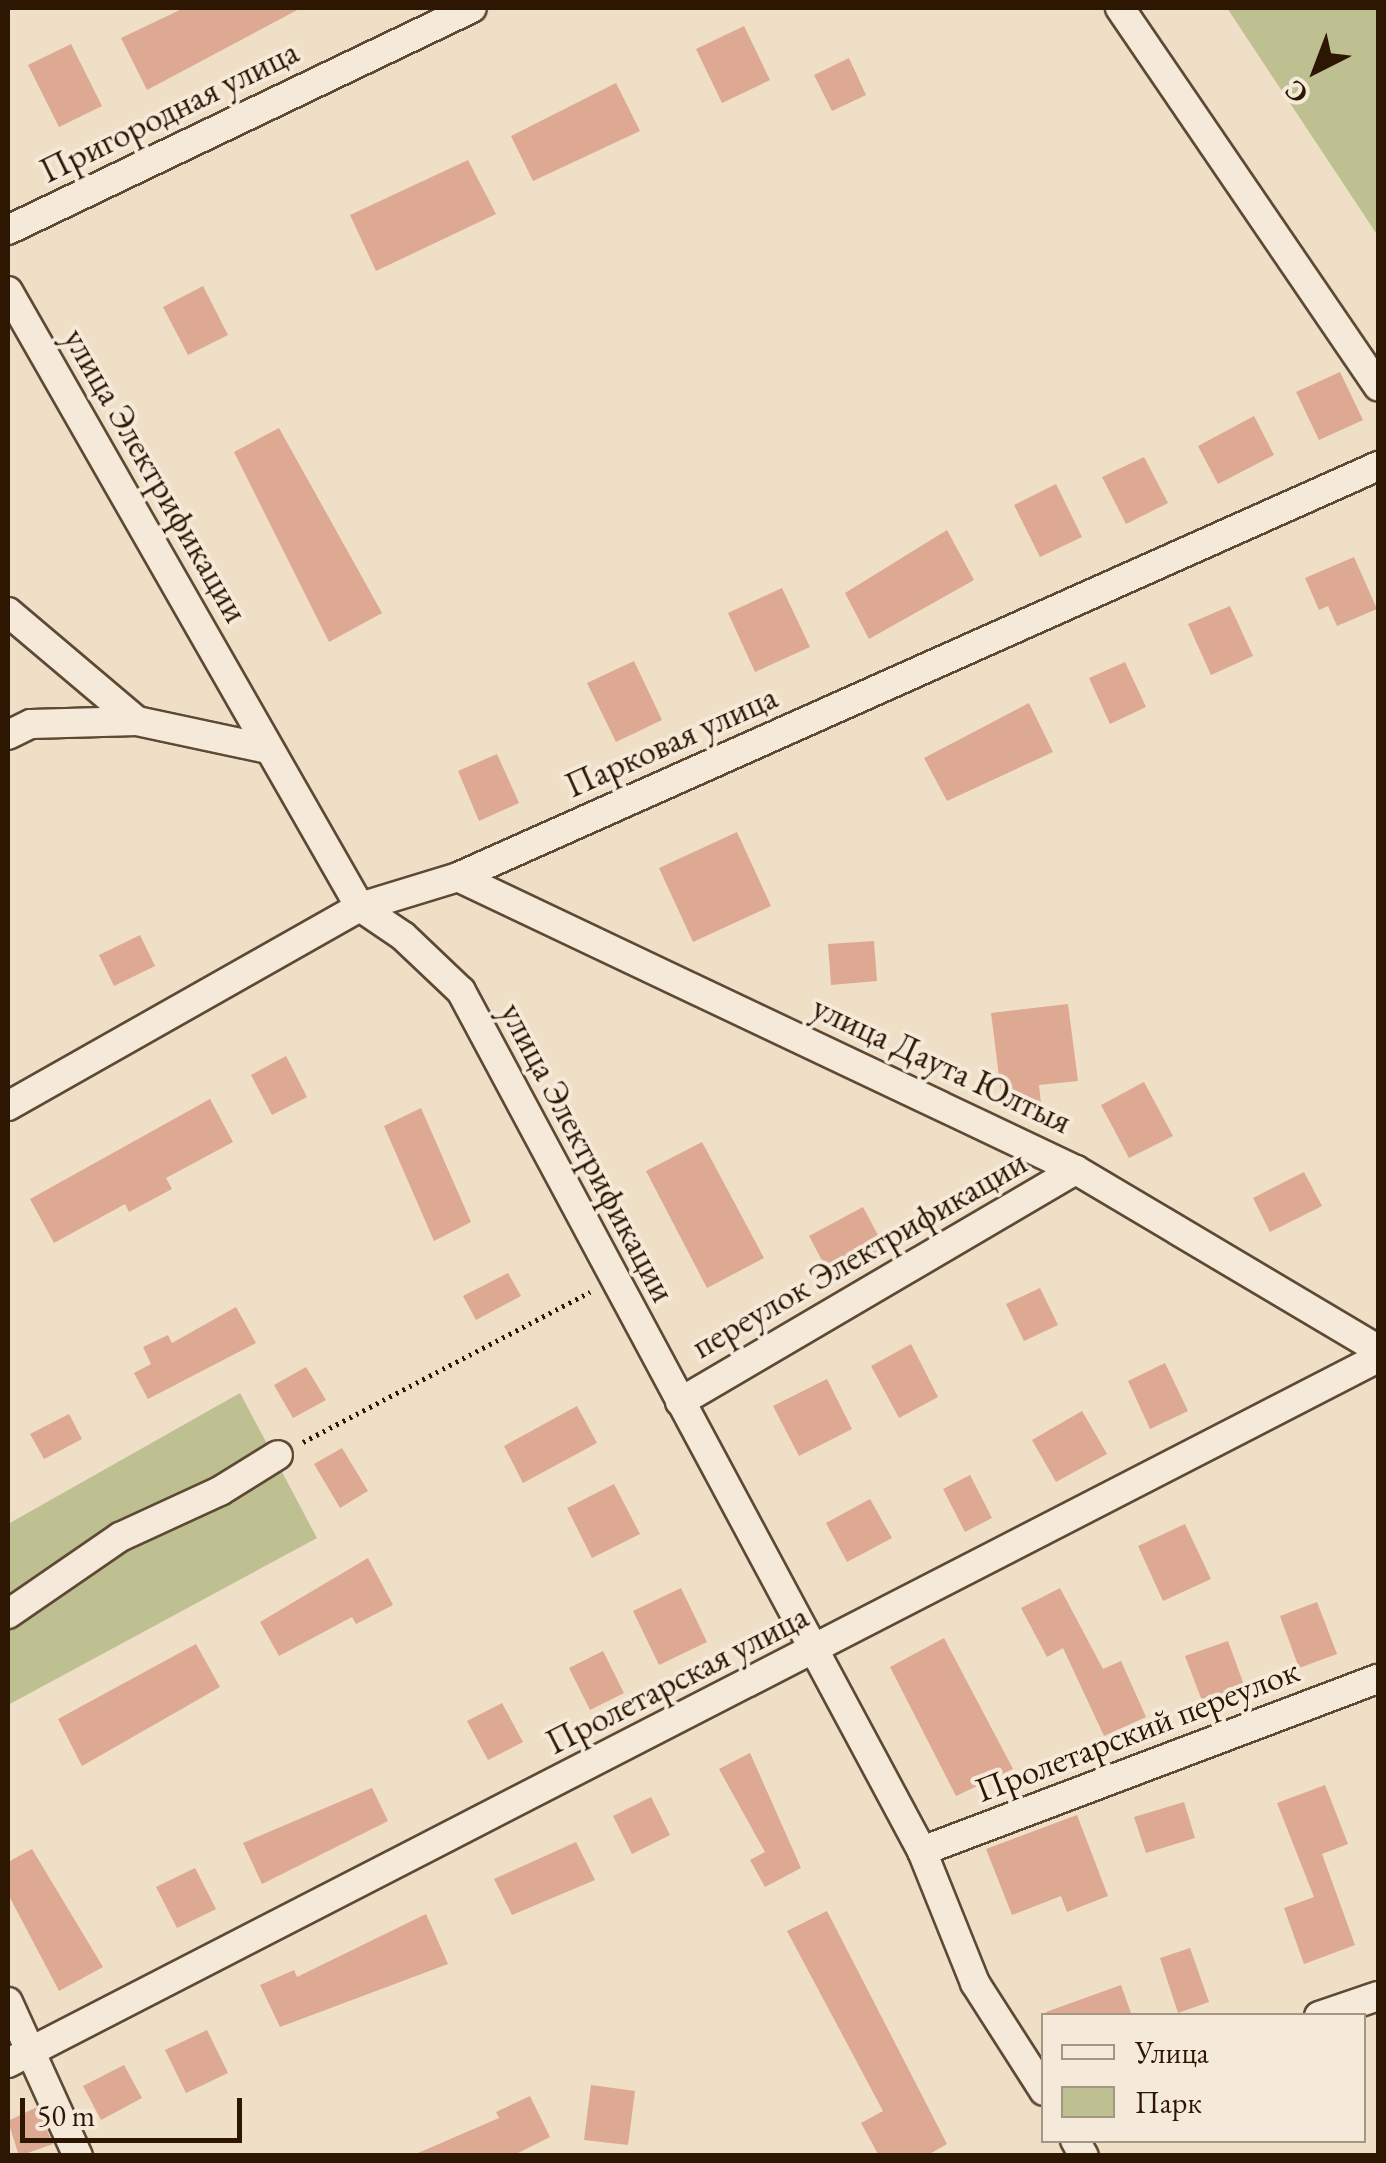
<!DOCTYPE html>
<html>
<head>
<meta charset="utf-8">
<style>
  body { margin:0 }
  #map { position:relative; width:1386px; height:2163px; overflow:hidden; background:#efdfc6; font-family:"EB Garamond",serif }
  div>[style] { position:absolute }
  .green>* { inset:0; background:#bfc091 }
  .building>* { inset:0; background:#dda992 }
  .path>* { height:5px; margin-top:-2.5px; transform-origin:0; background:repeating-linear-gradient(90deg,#2d1703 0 2.5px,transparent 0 7.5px) }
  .roads { filter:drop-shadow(2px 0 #5e4934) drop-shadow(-2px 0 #5e4934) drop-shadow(0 2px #5e4934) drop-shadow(0 -2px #5e4934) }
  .street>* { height:28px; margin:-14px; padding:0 14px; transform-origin:14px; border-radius:14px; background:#f5eada }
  span { translate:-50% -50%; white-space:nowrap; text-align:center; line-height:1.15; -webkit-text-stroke:8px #f5eada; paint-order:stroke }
  .street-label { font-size:35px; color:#2d1703 }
  .frame { position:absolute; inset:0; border:10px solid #2d1703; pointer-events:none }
  .legend { position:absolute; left:1041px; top:2013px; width:325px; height:130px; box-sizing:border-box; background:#f5eada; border:2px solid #a59684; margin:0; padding:12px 18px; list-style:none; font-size:30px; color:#2d1703 }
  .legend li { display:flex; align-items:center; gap:20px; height:50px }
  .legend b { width:50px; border:2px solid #a59684 }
  .north { position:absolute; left:1266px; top:20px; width:100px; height:100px; -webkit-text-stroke:8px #f5eada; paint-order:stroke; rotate:222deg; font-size:28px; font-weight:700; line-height:40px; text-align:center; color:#2d1703 }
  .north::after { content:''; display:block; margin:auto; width:35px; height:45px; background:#2d1703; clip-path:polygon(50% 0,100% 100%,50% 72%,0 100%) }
  .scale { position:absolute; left:20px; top:2098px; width:222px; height:45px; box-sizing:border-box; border:5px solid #2d1703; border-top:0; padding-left:12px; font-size:30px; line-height:35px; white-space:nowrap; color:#2d1703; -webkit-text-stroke:8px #f5eada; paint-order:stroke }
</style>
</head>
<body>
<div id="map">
  <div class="green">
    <div style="clip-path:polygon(1227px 8px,1378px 8px,1378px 236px)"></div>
    <div style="clip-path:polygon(240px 1393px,317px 1538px,8px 1705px,8px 1524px)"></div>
  </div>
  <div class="building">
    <div style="clip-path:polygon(184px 8px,301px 8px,147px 90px,121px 38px)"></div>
    <div style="clip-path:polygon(744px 26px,770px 80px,722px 103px,696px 49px)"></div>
    <div style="clip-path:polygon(71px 44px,102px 106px,59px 127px,28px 65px)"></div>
    <div style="clip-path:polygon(849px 58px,866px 95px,832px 111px,814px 75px)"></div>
    <div style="clip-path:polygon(616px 83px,640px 131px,533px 181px,511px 136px)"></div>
    <div style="clip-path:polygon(468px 160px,496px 214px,376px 271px,350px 215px)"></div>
    <div style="clip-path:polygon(203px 286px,228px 335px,188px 355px,163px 307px)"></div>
    <div style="clip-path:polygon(1340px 372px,1363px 420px,1319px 440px,1296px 392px)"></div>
    <div style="clip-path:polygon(1254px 416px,1274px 455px,1218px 484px,1198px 446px)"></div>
    <div style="clip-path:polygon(279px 428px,382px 613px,329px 642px,234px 452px)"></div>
    <div style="clip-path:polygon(1144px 457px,1168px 503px,1126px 524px,1102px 477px)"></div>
    <div style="clip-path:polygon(1056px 484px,1082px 537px,1040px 557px,1014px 505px)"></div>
    <div style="clip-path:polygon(947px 530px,974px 580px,869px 639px,845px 593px)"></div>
    <div style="clip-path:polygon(1354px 557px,1377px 609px,1337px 626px,1328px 606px,1319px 610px,1305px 578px)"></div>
    <div style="clip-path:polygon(782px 588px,810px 647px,755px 672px,728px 613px)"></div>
    <div style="clip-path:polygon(1230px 606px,1253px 656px,1211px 675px,1188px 624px)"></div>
    <div style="clip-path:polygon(634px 661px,662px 720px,616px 742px,587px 683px)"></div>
    <div style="clip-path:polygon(1125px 662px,1146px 707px,1110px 724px,1089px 678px)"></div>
    <div style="clip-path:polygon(1029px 703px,1053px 752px,947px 801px,924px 758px)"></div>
    <div style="clip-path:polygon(497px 754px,519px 803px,479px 821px,458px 771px)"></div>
    <div style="clip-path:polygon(737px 832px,771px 906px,693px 942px,659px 868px)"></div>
    <div style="clip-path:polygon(140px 935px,155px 966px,114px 986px,99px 955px)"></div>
    <div style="clip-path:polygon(874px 941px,877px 981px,831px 985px,828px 944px)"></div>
    <div style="clip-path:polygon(1068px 1004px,1078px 1081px,1039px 1085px,1041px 1104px,1003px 1108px,991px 1013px)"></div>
    <div style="clip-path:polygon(286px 1056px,307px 1097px,272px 1115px,251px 1075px)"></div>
    <div style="clip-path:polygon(1144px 1082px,1173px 1136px,1129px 1158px,1101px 1105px)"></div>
    <div style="clip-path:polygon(210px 1099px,233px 1142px,166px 1178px,172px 1189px,129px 1212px,125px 1204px,54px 1243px,30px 1199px)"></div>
    <div style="clip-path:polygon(421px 1108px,471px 1222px,434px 1241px,384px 1126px)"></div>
    <div style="clip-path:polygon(702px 1142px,764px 1258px,707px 1288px,646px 1171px)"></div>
    <div style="clip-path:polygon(1304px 1172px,1322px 1206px,1270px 1232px,1253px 1198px)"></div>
    <div style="clip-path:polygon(863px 1207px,888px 1254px,834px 1283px,809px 1236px)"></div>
    <div style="clip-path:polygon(508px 1273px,521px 1296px,476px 1320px,463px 1296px)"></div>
    <div style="clip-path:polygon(1040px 1288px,1058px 1325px,1024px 1341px,1006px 1304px)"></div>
    <div style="clip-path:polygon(236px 1307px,256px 1343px,148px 1399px,134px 1373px,151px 1364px,143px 1347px,168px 1335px,172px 1343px)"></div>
    <div style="clip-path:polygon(911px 1344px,938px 1397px,899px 1418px,871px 1366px)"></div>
    <div style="clip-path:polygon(1165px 1363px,1188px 1411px,1150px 1429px,1128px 1381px)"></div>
    <div style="clip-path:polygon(306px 1367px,326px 1400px,293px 1418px,274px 1385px)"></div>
    <div style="clip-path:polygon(827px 1379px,852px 1429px,799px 1456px,773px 1406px)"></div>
    <div style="clip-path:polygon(577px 1406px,597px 1443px,523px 1483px,504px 1446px)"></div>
    <div style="clip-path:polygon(1082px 1411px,1107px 1454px,1056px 1482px,1032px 1440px)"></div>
    <div style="clip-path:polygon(69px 1414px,82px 1439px,44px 1459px,30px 1434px)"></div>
    <div style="clip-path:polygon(342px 1448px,368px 1491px,340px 1508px,314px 1464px)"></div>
    <div style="clip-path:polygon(970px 1475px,992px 1518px,965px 1532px,943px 1489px)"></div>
    <div style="clip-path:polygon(614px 1484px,640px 1534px,592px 1558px,567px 1508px)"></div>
    <div style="clip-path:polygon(870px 1499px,892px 1538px,847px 1562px,826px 1523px)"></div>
    <div style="clip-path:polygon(1185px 1524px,1211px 1579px,1163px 1601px,1138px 1546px)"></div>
    <div style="clip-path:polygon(368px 1558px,393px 1605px,356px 1624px,352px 1617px,279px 1656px,260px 1622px)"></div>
    <div style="clip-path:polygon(681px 1588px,707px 1642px,659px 1665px,633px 1611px)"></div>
    <div style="clip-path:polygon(1060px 1588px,1103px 1669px,1121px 1661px,1146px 1717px,1104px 1736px,1063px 1648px,1047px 1657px,1021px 1608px)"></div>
    <div style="clip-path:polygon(1317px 1602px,1337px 1654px,1299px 1668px,1280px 1616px)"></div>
    <div style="clip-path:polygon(944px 1638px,1013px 1769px,956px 1796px,890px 1667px)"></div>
    <div style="clip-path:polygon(1228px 1641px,1244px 1685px,1202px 1701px,1185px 1656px)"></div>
    <div style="clip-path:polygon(196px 1644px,220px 1687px,82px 1766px,58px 1719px)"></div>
    <div style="clip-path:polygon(603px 1651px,624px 1693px,590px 1710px,569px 1668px)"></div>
    <div style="clip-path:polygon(502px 1703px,523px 1742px,488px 1760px,467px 1721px)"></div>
    <div style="clip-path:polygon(750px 1753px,801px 1868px,765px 1887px,750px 1860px,765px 1852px,719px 1769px)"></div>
    <div style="clip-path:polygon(1325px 1785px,1348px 1844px,1322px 1854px,1355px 1945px,1304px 1964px,1284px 1908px,1314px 1897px,1277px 1803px)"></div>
    <div style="clip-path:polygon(372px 1788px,388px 1821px,262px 1884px,243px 1843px)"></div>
    <div style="clip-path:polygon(651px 1797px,670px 1835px,632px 1854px,613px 1816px)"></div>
    <div style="clip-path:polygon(1184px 1802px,1195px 1838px,1146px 1853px,1134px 1817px)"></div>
    <div style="clip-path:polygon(1077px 1815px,1108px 1896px,1067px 1912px,1061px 1896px,1012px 1915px,986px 1849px)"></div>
    <div style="clip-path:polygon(576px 1842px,595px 1880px,512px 1915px,494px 1879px)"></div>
    <div style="clip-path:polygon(32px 1849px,103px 1967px,59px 1991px,8px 1894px,8px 1862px)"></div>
    <div style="clip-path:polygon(195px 1868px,216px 1909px,177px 1928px,156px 1887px)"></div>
    <div style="clip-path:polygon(827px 1911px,947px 2144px,926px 2156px,879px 2156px,861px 2123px,883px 2111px,787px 1931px)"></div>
    <div style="clip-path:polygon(426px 1914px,448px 1964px,280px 2027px,260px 1985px,294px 1970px,297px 1977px)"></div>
    <div style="clip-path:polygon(1190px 1948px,1209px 2002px,1178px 2013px,1160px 1958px)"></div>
    <div style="clip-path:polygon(1121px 1985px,1132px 2016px,1047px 2016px,1046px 2012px)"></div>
    <div style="clip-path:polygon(207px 2030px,228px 2073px,186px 2093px,165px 2050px)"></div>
    <div style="clip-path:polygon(124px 2065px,142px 2098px,101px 2120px,83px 2086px)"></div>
    <div style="clip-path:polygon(591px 2085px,635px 2091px,628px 2145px,584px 2140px)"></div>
    <div style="clip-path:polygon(530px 2096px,550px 2137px,512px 2156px,411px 2156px,499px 2118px,496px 2112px)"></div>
    <div style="clip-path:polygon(37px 2107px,53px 2144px,19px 2156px,8px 2121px)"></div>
  </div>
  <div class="path">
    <div style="left:303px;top:1442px;width:324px;rotate:-27.6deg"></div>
  </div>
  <div class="roads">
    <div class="street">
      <div style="left:1120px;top:8px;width:458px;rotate:55.7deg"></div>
      <div style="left:8px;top:230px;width:514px;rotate:-25.57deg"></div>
      <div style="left:8px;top:291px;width:709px;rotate:60.26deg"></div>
      <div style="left:360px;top:907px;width:52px;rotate:34deg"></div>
      <div style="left:403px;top:936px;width:80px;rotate:43.5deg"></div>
      <div style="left:461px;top:991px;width:976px;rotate:61.81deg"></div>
      <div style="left:922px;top:1851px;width:142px;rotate:68.1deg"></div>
      <div style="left:975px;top:1983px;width:128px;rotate:57.4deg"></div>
      <div style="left:8px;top:612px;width:169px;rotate:40.2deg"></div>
      <div style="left:137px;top:721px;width:134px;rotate:12.1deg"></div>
      <div style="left:8px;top:735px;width:25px;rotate:-26deg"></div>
      <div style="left:31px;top:724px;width:106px;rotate:-1.6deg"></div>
      <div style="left:458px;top:877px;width:684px;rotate:25.37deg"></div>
      <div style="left:1076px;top:1170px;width:351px;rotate:30.7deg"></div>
      <div style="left:8px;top:1106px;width:404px;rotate:-29.5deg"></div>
      <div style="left:360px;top:907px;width:102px;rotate:-17deg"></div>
      <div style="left:458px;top:877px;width:1008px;rotate:-24.07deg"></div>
      <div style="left:680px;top:1402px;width:459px;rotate:-30.4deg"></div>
      <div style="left:8px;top:1614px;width:136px;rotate:-34.5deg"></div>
      <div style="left:120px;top:1537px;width:110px;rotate:-24.7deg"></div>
      <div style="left:220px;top:1491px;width:68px;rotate:-31.8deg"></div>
      <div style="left:922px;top:1851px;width:487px;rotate:-20.7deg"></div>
      <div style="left:8px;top:2002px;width:169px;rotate:65.6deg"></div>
      <div style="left:1319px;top:2016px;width:62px;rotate:-18.7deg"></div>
      <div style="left:8px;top:2063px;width:1541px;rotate:-27.23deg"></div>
      <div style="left:1075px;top:2140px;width:18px;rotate:61deg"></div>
    </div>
  </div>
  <div class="street-label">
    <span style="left:169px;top:111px;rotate:-26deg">Пригородная улица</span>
    <span style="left:156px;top:475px;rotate:60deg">улица Электрификации</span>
    <span style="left:671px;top:741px;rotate:-24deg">Парковая улица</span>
    <span style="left:942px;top:1064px;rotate:25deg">улица Даута Юлтыя</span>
    <span style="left:588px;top:1152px;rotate:62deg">улица Электрификации</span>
    <span style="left:859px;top:1254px;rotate:-30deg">переулок Электрификации</span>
    <span style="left:677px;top:1679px;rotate:-27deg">Пролетарская улица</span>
    <span style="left:1137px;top:1730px;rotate:-21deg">Пролетарский переулок</span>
  </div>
  <div class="frame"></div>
  <ul class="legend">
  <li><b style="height:12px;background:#f5eada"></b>Улица</li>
  <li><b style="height:28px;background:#bfc091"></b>Парк</li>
  </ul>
  <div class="north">С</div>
  <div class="scale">50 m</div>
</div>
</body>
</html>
